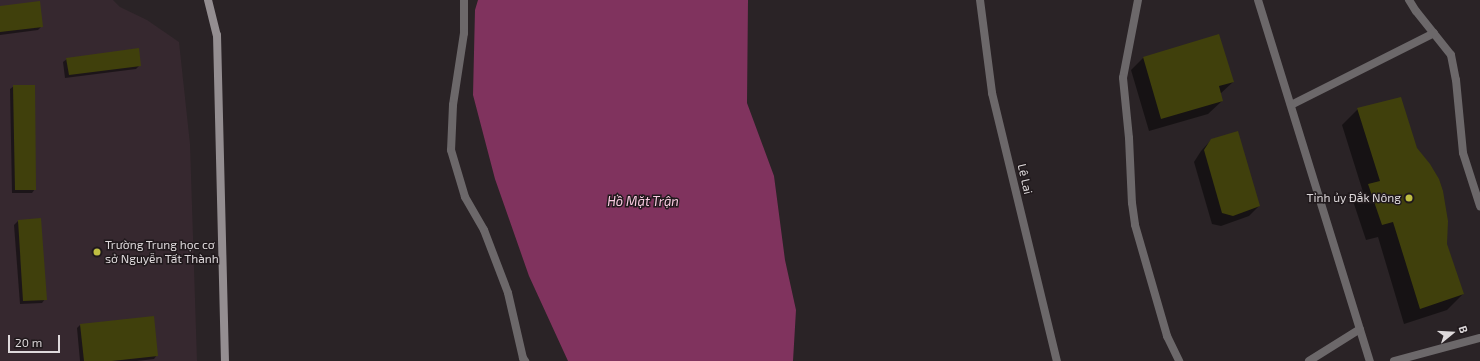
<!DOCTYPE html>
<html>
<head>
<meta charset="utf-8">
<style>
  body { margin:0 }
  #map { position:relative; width:1480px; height:361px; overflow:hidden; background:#2a2326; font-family:"Exo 2",sans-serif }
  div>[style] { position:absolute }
  .built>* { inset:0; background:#36282f }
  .water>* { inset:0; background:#80335e }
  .shadow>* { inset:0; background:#0007 }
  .building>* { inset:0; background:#40400c }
  .minor>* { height:8px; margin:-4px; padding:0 4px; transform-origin:4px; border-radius:4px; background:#6c686a }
  .secondary>* { height:8px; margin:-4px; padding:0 4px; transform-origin:4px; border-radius:4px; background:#948e91 }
  .dots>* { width:11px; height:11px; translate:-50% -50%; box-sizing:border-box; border:2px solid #20191c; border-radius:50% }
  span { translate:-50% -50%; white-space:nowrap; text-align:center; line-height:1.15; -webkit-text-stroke:3px #20191c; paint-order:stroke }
  .street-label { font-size:12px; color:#ded9db }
  .poi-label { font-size:12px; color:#ded9db }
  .right { translate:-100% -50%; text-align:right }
  .left { translate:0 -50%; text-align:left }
  .water-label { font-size:13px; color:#f9cbe1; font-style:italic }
  .north { position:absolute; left:1432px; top:313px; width:40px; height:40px; -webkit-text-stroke:3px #20191c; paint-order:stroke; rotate:72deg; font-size:11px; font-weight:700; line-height:16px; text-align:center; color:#ded9db }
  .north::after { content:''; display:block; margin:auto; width:14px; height:18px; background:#ded9db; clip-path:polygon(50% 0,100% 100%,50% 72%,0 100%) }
  .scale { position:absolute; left:8px; top:335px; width:52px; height:18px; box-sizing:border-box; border:2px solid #ded9db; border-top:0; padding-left:5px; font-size:12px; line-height:14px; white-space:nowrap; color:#ded9db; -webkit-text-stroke:3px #20191c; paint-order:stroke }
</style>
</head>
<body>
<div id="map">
  <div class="built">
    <div style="clip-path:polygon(0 0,113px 0,120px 7px,147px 20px,179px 42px,190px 144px,197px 361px,0 361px)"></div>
  </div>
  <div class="water">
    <div style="clip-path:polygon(478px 0,748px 0,747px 103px,774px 176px,785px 260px,796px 310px,793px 361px,568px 361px,529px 276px,495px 179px,473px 95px,475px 10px)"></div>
  </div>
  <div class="shadow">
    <div style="clip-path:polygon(0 7px,42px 26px,38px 30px,0 35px)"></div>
    <div style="clip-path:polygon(1144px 57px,1233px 82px,1220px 94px,1222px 101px,1208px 114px,1149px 131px,1131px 70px)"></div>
    <div style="clip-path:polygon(67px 59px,140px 65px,136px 69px,65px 78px,63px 62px)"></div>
    <div style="clip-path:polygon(14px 86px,35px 189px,32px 193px,12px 193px,10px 89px)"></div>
    <div style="clip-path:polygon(1358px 109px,1463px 294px,1447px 310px,1404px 324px,1378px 237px,1366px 240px,1353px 201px,1363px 192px,1342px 125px)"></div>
    <div style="clip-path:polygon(1211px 140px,1259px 206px,1249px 216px,1221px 226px,1212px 224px,1194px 162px,1201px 151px)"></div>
    <div style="clip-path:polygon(18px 221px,45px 299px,42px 303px,20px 304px,14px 225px)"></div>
    <div style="clip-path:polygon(80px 325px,157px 355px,154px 359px,137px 361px,80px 361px,77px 328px)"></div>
  </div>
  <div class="building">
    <div style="clip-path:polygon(40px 1px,43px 27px,0 32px,0 6px)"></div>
    <div style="clip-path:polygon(1219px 34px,1234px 82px,1219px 86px,1223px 101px,1161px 119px,1143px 57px)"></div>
    <div style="clip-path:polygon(139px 48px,141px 66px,69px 75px,66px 58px)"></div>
    <div style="clip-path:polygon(13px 85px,35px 85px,36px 190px,15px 190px)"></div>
    <div style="clip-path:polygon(1401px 97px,1417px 148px,1430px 164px,1439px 179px,1443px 191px,1448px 221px,1447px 244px,1464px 294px,1420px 309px,1393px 222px,1382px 225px,1368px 184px,1380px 181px,1357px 108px)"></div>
    <div style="clip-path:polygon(1238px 131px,1260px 206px,1233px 216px,1222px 213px,1204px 150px,1211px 139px)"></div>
    <div style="clip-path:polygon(41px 218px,47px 300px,23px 301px,18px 220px)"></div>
    <div style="clip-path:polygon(154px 316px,158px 356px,112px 361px,84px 361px,80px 324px)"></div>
  </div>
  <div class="minor">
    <div style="left:464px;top:0;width:33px;rotate:90deg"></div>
    <div style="left:464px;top:33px;width:73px;rotate:98.7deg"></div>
    <div style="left:453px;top:105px;width:45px;rotate:92.5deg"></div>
    <div style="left:451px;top:150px;width:49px;rotate:73.4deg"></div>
    <div style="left:465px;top:197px;width:38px;rotate:60deg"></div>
    <div style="left:484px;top:230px;width:67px;rotate:69.1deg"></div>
    <div style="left:508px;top:293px;width:67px;rotate:77deg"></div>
    <div style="left:523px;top:358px;width:4px;rotate:56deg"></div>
    <div style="left:980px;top:0;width:94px;rotate:82.6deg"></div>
    <div style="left:992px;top:93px;width:276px;rotate:76.4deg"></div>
    <div style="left:1138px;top:0;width:79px;rotate:100.9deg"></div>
    <div style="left:1123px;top:78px;width:60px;rotate:84.3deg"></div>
    <div style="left:1129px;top:138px;width:65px;rotate:87.4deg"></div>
    <div style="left:1132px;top:203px;width:22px;rotate:82deg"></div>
    <div style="left:1135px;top:225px;width:116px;rotate:73.9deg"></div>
    <div style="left:1167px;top:336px;width:28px;rotate:64deg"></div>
    <div style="left:1258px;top:0;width:378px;rotate:72.8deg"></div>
    <div style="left:1409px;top:0;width:13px;rotate:58deg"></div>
    <div style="left:1416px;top:11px;width:56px;rotate:51.5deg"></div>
    <div style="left:1451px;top:55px;width:25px;rotate:79deg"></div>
    <div style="left:1456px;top:80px;width:73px;rotate:84.5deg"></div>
    <div style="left:1463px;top:153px;width:56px;rotate:72.2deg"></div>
    <div style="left:1291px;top:105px;width:160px;rotate:-26.7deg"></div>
    <div style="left:1309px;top:361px;width:60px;rotate:-32.1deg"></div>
    <div style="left:1394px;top:361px;width:89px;rotate:-15deg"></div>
  </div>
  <div class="secondary">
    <div style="left:208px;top:0;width:36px;rotate:76deg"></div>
    <div style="left:217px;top:35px;width:326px;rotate:88.6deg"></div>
  </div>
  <div class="dots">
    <div style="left:1409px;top:198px;background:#bfbe42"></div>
    <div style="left:97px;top:252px;background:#bfbe42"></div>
  </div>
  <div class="street-label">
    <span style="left:1025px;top:179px;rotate:77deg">Lê Lai</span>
  </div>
  <div class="poi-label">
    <span class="right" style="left:1401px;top:198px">Tỉnh ủy Đắk Nông</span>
    <span class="left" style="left:105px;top:252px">Trường Trung học cơ<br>sở Nguyễn Tất Thành</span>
  </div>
  <div class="water-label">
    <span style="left:643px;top:201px">Hồ Mặt Trận</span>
  </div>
  <div class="north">B</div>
  <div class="scale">20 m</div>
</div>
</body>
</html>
